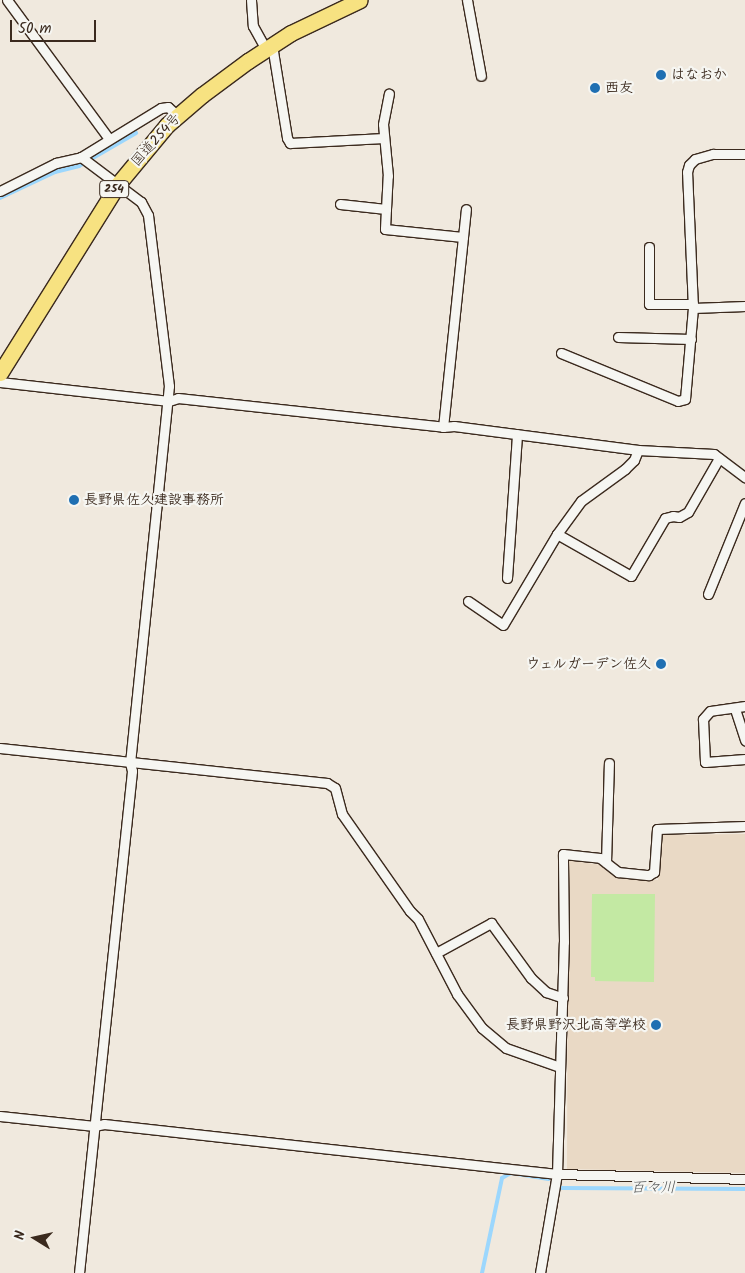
<!DOCTYPE html>
<html>
<head>
<meta charset="utf-8">
<style>
  body { margin:0 }
  #map { position:relative; width:745px; height:1273px; overflow:hidden; background:#f0e9de; font-family:Kalam,"Klee One",sans-serif }
  div>[style] { position:absolute }
  .built>* { inset:0; background:#e9d9c5 }
  .green>* { inset:0; background:#c3e9a3 }
  .stream>* { height:4px; margin:-2px; padding:0 2px; transform-origin:2px; border-radius:2px; background:#9cd7fd }
  .roads { filter:drop-shadow(1px 0 #3b2a1e) drop-shadow(-1px 0 #3b2a1e) drop-shadow(0 1px #3b2a1e) drop-shadow(0 -1px #3b2a1e) }
  .minor>* { height:9px; margin:-4.5px; padding:0 4.5px; transform-origin:4.5px; border-radius:4.5px; background:#f6f6f2 }
  .trunk>* { height:15px; margin:-7.5px; padding:0 7.5px; transform-origin:7.5px; border-radius:7.5px; background:#f7e281 }
  .dots>* { width:14px; height:14px; translate:-50% -50%; box-sizing:border-box; border:2px solid #f6f6f2; border-radius:50% }
  span { translate:-50% -50%; white-space:nowrap; text-align:center; line-height:1.15; -webkit-text-stroke:4.5px #f6f6f2; paint-order:stroke }
  .shield-label span { padding:1px 4px; background:#f6f6f2; border:1px solid; border-radius:4px; -webkit-text-stroke-width:0 }
  .shield-label { font-size:12px; color:#3b2a1e; font-weight:700 }
  .poi-label { font-size:14px; color:#3b2a1e; font-weight:700 }
  .left { translate:0 -50%; text-align:left }
  .right { translate:-100% -50%; text-align:right }
  .street-label { font-size:14px; color:#3b2a1e }
  .water-label { font-size:15px; color:#535556; font-style:italic }
  .north { position:absolute; left:10px; top:1213px; width:50px; height:50px; -webkit-text-stroke:4px #f6f6f2; paint-order:stroke; rotate:280deg; font-size:14px; font-weight:700; line-height:20px; text-align:center; color:#3b2a1e }
  .north::after { content:''; display:block; margin:auto; width:18px; height:22px; background:#3b2a1e; clip-path:polygon(50% 0,100% 100%,50% 72%,0 100%) }
  .scale { position:absolute; left:10px; top:20px; width:86px; height:22px; box-sizing:border-box; border:2px solid #3b2a1e; border-top:0; padding-left:6px; font-size:15px; line-height:18px; white-space:nowrap; color:#3b2a1e; -webkit-text-stroke:4px #f6f6f2; paint-order:stroke }
</style>
</head>
<body>
<div id="map">
  <div class="built">
    <div style="clip-path:polygon(745px 834px,745px 1173px,567px 1169px,568px 860px,601px 865px,614px 875px,658px 880px,660px 835px)"></div>
  </div>
  <div class="green">
    <div style="clip-path:polygon(592px 894px,655px 894px,654px 982px,595px 981px,595px 977px,591px 977px)"></div>
  </div>
  <div class="stream">
    <div style="left:0;top:198px;width:61px;rotate:-25.3deg"></div>
    <div style="left:55px;top:172px;width:25px;rotate:-14deg"></div>
    <div style="left:79px;top:166px;width:66px;rotate:-30.1deg"></div>
    <div style="left:562px;top:1188px;width:183px;rotate:0.3deg"></div>
    <div style="left:482px;top:1273px;width:97px;rotate:-78.1deg"></div>
    <div style="left:502px;top:1178px;width:10px;rotate:-29deg"></div>
    <div style="left:511px;top:1173px;width:38px;rotate:9deg"></div>
  </div>
  <div class="roads">
    <div class="minor">
      <div style="left:7px;top:0;width:172px;rotate:53.7deg"></div>
      <div style="left:251px;top:0;width:26px;rotate:86deg"></div>
      <div style="left:253px;top:26px;width:26px;rotate:61deg"></div>
      <div style="left:467px;top:0;width:77px;rotate:79.6deg"></div>
      <div style="left:272px;top:45px;width:94px;rotate:80.8deg"></div>
      <div style="left:287px;top:138px;width:6px;rotate:59deg"></div>
      <div style="left:290px;top:143px;width:94px;rotate:-3deg"></div>
      <div style="left:0;top:191px;width:63px;rotate:-26.6deg"></div>
      <div style="left:56px;top:163px;width:26px;rotate:-13deg"></div>
      <div style="left:81px;top:157px;width:94px;rotate:-31.5deg"></div>
      <div style="left:161px;top:108px;width:7px;rotate:-8deg"></div>
      <div style="left:168px;top:107px;width:12px;rotate:42deg"></div>
      <div style="left:340px;top:204px;width:46px;rotate:6.2deg"></div>
      <div style="left:386px;top:209px;width:20px;rotate:93deg"></div>
      <div style="left:385px;top:229px;width:78px;rotate:5.9deg"></div>
      <div style="left:463px;top:237px;width:191px;rotate:96deg"></div>
      <div style="left:386px;top:209px;width:33px;rotate:-87deg"></div>
      <div style="left:388px;top:176px;width:52px;rotate:-95.5deg"></div>
      <div style="left:383px;top:124px;width:31px;rotate:-79deg"></div>
      <div style="left:463px;top:237px;width:28px;rotate:-84deg"></div>
      <div style="left:649px;top:247px;width:57px;rotate:90deg"></div>
      <div style="left:649px;top:304px;width:44px"></div>
      <div style="left:693px;top:308px;width:136px;rotate:-92.5deg"></div>
      <div style="left:687px;top:172px;width:7px;rotate:-74deg"></div>
      <div style="left:689px;top:165px;width:8px;rotate:-45deg"></div>
      <div style="left:695px;top:159px;width:19px;rotate:-16deg"></div>
      <div style="left:713px;top:154px;width:32px"></div>
      <div style="left:618px;top:337px;width:73px;rotate:1.6deg"></div>
      <div style="left:561px;top:353px;width:126px;rotate:22.3deg"></div>
      <div style="left:678px;top:401px;width:7px;rotate:-16deg"></div>
      <div style="left:685px;top:399px;width:91px;rotate:-85deg"></div>
      <div style="left:693px;top:308px;width:52px;rotate:-2.2deg"></div>
      <div style="left:0;top:382px;width:170px;rotate:6.4deg"></div>
      <div style="left:169px;top:401px;width:9px;rotate:-18deg"></div>
      <div style="left:178px;top:398px;width:267px;rotate:6.2deg"></div>
      <div style="left:443px;top:427px;width:11px;rotate:-5deg"></div>
      <div style="left:454px;top:426px;width:186px;rotate:7.4deg"></div>
      <div style="left:638px;top:450px;width:76px;rotate:3deg"></div>
      <div style="left:714px;top:454px;width:39px;rotate:37deg"></div>
      <div style="left:638px;top:450px;width:11px;rotate:112deg"></div>
      <div style="left:634px;top:460px;width:13px;rotate:135deg"></div>
      <div style="left:625px;top:469px;width:54px;rotate:144deg"></div>
      <div style="left:581px;top:501px;width:41px;rotate:126deg"></div>
      <div style="left:557px;top:534px;width:85px;rotate:29.6deg"></div>
      <div style="left:631px;top:576px;width:67px;rotate:-59.6deg"></div>
      <div style="left:665px;top:518px;width:8px;rotate:-14deg"></div>
      <div style="left:673px;top:516px;width:6px;rotate:9deg"></div>
      <div style="left:679px;top:517px;width:10px;rotate:-29deg"></div>
      <div style="left:688px;top:512px;width:62px;rotate:-60.1deg"></div>
      <div style="left:507px;top:578px;width:144px;rotate:-86deg"></div>
      <div style="left:708px;top:594px;width:98px;rotate:-67.9deg"></div>
      <div style="left:468px;top:601px;width:42px;rotate:34.4deg"></div>
      <div style="left:503px;top:625px;width:106px;rotate:-59.3deg"></div>
      <div style="left:745px;top:706px;width:35px;rotate:172deg"></div>
      <div style="left:710px;top:711px;width:11px;rotate:131deg"></div>
      <div style="left:703px;top:719px;width:43px;rotate:87.3deg"></div>
      <div style="left:705px;top:762px;width:40px;rotate:-4.3deg"></div>
      <div style="left:735px;top:709px;width:33px;rotate:72deg"></div>
      <div style="left:0;top:748px;width:329px;rotate:6.1deg"></div>
      <div style="left:327px;top:783px;width:9px;rotate:32deg"></div>
      <div style="left:335px;top:788px;width:27px;rotate:75deg"></div>
      <div style="left:342px;top:814px;width:118px;rotate:55deg"></div>
      <div style="left:410px;top:911px;width:11px;rotate:45deg"></div>
      <div style="left:418px;top:919px;width:85px;rotate:62.5deg"></div>
      <div style="left:457px;top:994px;width:42px;rotate:53.7deg"></div>
      <div style="left:482px;top:1028px;width:31px;rotate:40deg"></div>
      <div style="left:506px;top:1048px;width:57px;rotate:19.4deg"></div>
      <div style="left:606px;top:862px;width:99px;rotate:-88.3deg"></div>
      <div style="left:436px;top:953px;width:63px;rotate:-28.6deg"></div>
      <div style="left:491px;top:923px;width:68px;rotate:54deg"></div>
      <div style="left:531px;top:978px;width:21px;rotate:43deg"></div>
      <div style="left:546px;top:992px;width:18px;rotate:19deg"></div>
      <div style="left:0;top:1116px;width:95px;rotate:6.1deg"></div>
      <div style="left:94px;top:1126px;width:10px;rotate:-11deg"></div>
      <div style="left:104px;top:1124px;width:456px;rotate:6.3deg"></div>
      <div style="left:557px;top:1174px;width:188px;rotate:1.5deg"></div>
      <div style="left:79px;top:1273px;width:505px;rotate:-83.97deg"></div>
      <div style="left:132px;top:771px;width:8px;rotate:-104deg"></div>
      <div style="left:130px;top:763px;width:379px;rotate:-84.1deg"></div>
      <div style="left:169px;top:386px;width:172px;rotate:-97deg"></div>
      <div style="left:148px;top:215px;width:15px;rotate:-118deg"></div>
      <div style="left:141px;top:202px;width:75px;rotate:-143.1deg"></div>
      <div style="left:540px;top:1273px;width:100px;rotate:-80.3deg"></div>
      <div style="left:557px;top:1174px;width:232px;rotate:-88.3deg"></div>
      <div style="left:564px;top:942px;width:88px;rotate:-90.7deg"></div>
      <div style="left:563px;top:854px;width:37px;rotate:6deg"></div>
      <div style="left:600px;top:858px;width:23px;rotate:38deg"></div>
      <div style="left:618px;top:872px;width:31px;rotate:6deg"></div>
      <div style="left:649px;top:875px;width:6px;rotate:-31deg"></div>
      <div style="left:654px;top:872px;width:43px;rotate:-86deg"></div>
      <div style="left:657px;top:829px;width:88px;rotate:-2deg"></div>
    </div>
    <div class="trunk">
      <div style="left:0;top:373px;width:223px;rotate:-58deg"></div>
      <div style="left:118px;top:184px;width:77px;rotate:-50.3deg"></div>
      <div style="left:167px;top:125px;width:46px;rotate:-40.6deg"></div>
      <div style="left:202px;top:95px;width:57px;rotate:-36.5deg"></div>
      <div style="left:248px;top:61px;width:51px;rotate:-33.1deg"></div>
      <div style="left:291px;top:33px;width:76px;rotate:-25.6deg"></div>
    </div>
  </div>
  <div class="dots">
    <div style="left:661px;top:75px;background:#1f6fb2"></div>
    <div style="left:595px;top:88px;background:#1f6fb2"></div>
    <div style="left:74px;top:500px;background:#1f6fb2"></div>
    <div style="left:661px;top:664px;background:#1f6fb2"></div>
    <div style="left:656px;top:1025px;background:#1f6fb2"></div>
  </div>
  <div class="shield-label">
    <span style="left:114px;top:189px">254</span>
  </div>
  <div class="poi-label">
    <span class="left" style="left:671px;top:75px">はなおか</span>
    <span class="left" style="left:605px;top:88px">西友</span>
    <span class="left" style="left:84px;top:500px">長野県佐久建設事務所</span>
    <span class="right" style="left:651px;top:664px">ウェルガーデン佐久</span>
    <span class="right" style="left:646px;top:1025px">長野県野沢北高等学校</span>
  </div>
  <div class="street-label">
    <span style="left:156px;top:140px;rotate:-48deg">国道254号</span>
  </div>
  <div class="water-label">
    <span style="left:653px;top:1189px">百々川</span>
  </div>
  <div class="north">N</div>
  <div class="scale">50 m</div>
</div>
</body>
</html>
